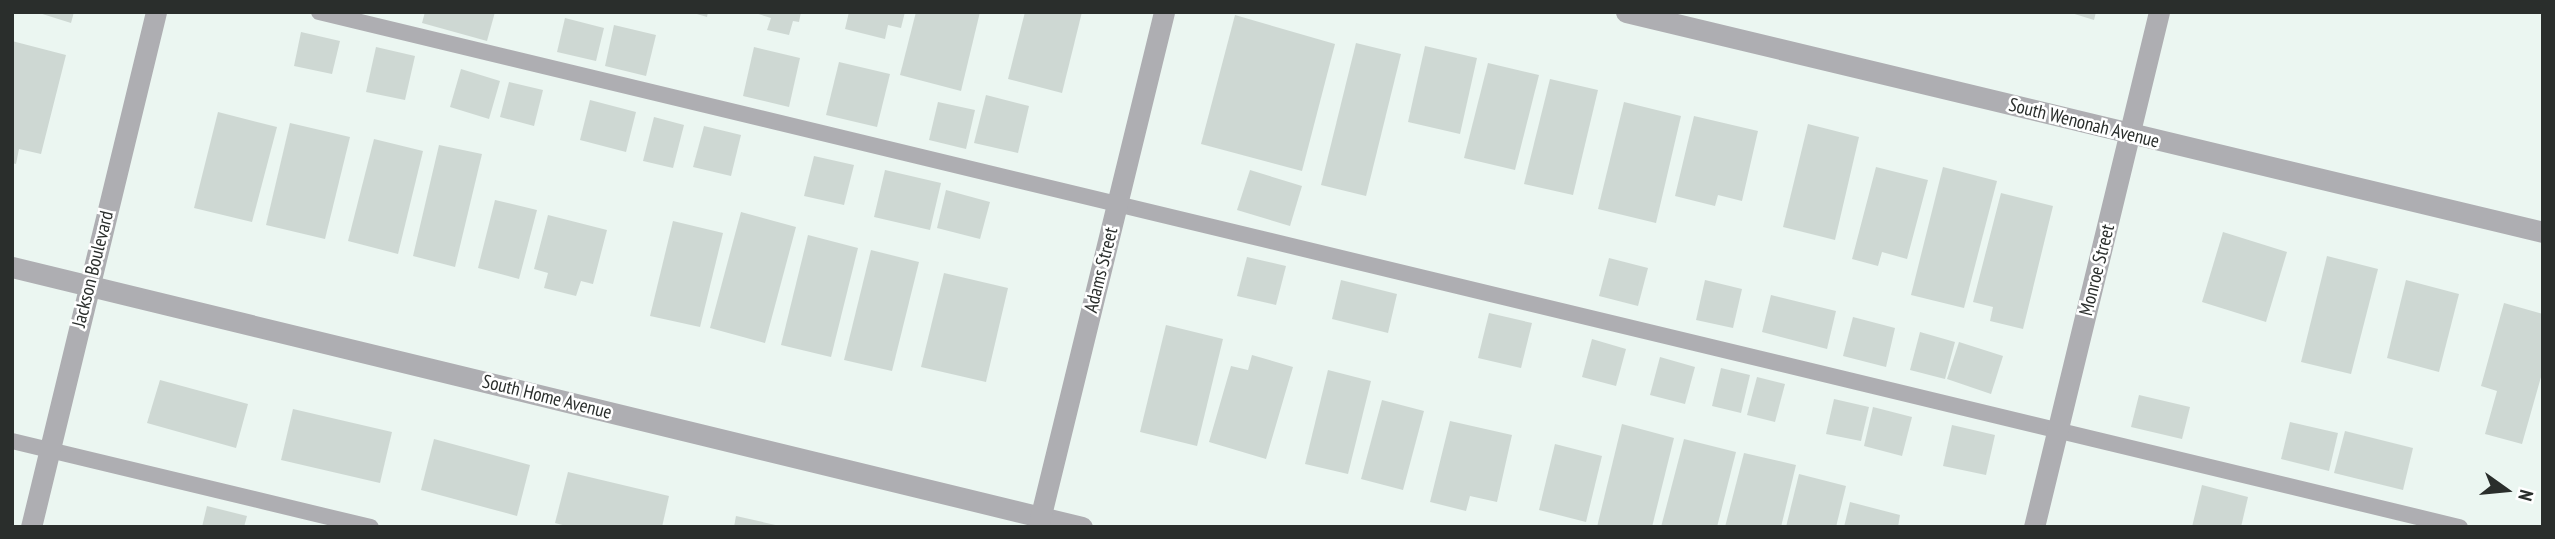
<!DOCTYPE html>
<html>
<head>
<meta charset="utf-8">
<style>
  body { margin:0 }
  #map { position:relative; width:2555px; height:539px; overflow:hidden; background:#ebf6f1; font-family:"PT Sans Narrow",sans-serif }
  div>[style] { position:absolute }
  .building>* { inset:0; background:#ced8d3 }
  .service>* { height:16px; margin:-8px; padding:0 8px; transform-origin:8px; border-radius:8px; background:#aeaeb2 }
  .minor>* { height:21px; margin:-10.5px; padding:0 10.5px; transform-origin:10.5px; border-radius:10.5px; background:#aeaeb2 }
  .tertiary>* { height:21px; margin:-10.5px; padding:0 10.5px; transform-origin:10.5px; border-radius:10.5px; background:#aeaeb2 }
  span { translate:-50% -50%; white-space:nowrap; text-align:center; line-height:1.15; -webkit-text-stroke:5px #fff; paint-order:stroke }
  .street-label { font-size:19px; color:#2a2e2c }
  .frame { position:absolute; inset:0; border:14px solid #2a2e2c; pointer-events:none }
  .north { position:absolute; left:2471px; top:455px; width:70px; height:70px; -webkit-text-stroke:5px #fff; paint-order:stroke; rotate:105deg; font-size:19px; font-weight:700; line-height:28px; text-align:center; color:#2a2e2c }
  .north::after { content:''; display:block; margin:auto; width:24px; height:32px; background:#2a2e2c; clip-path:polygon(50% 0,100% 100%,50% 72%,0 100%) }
</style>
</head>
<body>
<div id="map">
  <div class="building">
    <div style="clip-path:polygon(36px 12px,74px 12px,71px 23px)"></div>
    <div style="clip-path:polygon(425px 12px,495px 12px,487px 41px,422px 23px)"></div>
    <div style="clip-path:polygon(690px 12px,708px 12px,707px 17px)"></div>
    <div style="clip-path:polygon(752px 12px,801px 12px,799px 22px,793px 21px,789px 35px,767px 30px,771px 18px)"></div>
    <div style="clip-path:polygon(849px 12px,905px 12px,901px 28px,888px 25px,885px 39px,845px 29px)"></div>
    <div style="clip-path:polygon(916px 12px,980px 12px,961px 91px,900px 75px)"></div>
    <div style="clip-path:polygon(1025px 12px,1082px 12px,1062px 93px,1008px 79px)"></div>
    <div style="clip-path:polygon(2068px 12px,2096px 12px,2094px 20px)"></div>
    <div style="clip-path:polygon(1235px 15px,1335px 44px,1302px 171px,1201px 144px)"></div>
    <div style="clip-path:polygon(565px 18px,604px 28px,596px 61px,557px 52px)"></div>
    <div style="clip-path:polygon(614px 25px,656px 35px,646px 76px,605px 66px)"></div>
    <div style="clip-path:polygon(301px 32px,340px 41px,332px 74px,294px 66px)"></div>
    <div style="clip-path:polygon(12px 41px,66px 55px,41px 154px,19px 149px,16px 164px,12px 163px)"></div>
    <div style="clip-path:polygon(1356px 43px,1401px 54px,1366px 196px,1321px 185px)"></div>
    <div style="clip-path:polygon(1425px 46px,1477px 58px,1460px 134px,1408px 122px)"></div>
    <div style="clip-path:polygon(376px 47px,415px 56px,405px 100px,366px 92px)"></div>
    <div style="clip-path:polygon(754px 47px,800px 58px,789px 107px,743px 96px)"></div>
    <div style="clip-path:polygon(839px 62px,890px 74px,877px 127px,826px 115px)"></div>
    <div style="clip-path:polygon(1488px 63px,1539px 75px,1515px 170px,1464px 158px)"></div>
    <div style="clip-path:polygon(461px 69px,500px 81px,489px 119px,450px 107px)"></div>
    <div style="clip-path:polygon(1550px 79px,1598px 90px,1573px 195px,1524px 184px)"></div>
    <div style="clip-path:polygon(509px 82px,543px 90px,534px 126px,500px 117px)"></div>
    <div style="clip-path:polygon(986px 95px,1029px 106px,1018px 153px,974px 143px)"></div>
    <div style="clip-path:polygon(590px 100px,636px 112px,626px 152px,580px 140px)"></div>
    <div style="clip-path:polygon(938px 102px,975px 110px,966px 149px,929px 140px)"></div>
    <div style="clip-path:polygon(1624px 102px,1681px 116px,1656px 223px,1598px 209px)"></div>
    <div style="clip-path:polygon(218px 112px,277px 127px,252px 222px,194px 208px)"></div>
    <div style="clip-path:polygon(1694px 116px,1758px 131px,1742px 201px,1718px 195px,1715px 206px,1675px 196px)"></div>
    <div style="clip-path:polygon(654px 117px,684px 125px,673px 168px,643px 161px)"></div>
    <div style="clip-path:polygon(290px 123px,350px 137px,325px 239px,266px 225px)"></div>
    <div style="clip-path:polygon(1808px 124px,1859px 137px,1835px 240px,1783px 227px)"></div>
    <div style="clip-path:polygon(704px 126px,741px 135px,731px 176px,693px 167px)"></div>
    <div style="clip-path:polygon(374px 139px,423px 151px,398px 254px,348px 241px)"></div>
    <div style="clip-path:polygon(439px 145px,482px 154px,455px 267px,413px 256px)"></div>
    <div style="clip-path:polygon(814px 156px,854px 165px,844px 205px,804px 196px)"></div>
    <div style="clip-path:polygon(1876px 167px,1928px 180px,1907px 259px,1882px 252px,1878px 266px,1852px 259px)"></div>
    <div style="clip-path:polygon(1943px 167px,1997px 181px,1964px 308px,1911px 295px)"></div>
    <div style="clip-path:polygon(885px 170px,941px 183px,930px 230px,874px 217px)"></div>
    <div style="clip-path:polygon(1250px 170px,1302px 186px,1290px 226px,1237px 210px)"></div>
    <div style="clip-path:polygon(946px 190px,990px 202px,980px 239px,937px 228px)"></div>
    <div style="clip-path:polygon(2001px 193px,2053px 206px,2023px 329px,1990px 321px,1993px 307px,1973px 302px)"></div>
    <div style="clip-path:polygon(495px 200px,537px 210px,519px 279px,478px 268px)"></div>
    <div style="clip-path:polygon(741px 212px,796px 227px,765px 343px,710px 328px)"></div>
    <div style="clip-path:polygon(548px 215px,607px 230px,593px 284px,581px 281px,576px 296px,544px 288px,548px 273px,534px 269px)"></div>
    <div style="clip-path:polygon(673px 221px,723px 233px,700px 327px,650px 316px)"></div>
    <div style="clip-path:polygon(2223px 232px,2287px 252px,2266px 322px,2202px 302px)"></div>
    <div style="clip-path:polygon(808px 235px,858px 248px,831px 357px,781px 345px)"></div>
    <div style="clip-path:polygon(871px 250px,919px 262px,892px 371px,844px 360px)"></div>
    <div style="clip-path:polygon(2327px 256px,2378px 269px,2351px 374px,2301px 362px)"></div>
    <div style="clip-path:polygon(1247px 257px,1286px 266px,1276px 305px,1237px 296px)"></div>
    <div style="clip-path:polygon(1609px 258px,1648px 268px,1638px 306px,1599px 296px)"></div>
    <div style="clip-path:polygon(944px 273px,1008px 288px,986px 382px,921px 367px)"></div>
    <div style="clip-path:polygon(1341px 280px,1397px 294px,1388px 333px,1332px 319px)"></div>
    <div style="clip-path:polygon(1705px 280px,1742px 289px,1733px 328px,1696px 320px)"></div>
    <div style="clip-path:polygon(2406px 280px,2459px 294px,2439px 372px,2387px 358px)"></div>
    <div style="clip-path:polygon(1771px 295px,1836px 311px,1827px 349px,1762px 332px)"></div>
    <div style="clip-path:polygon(2504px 303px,2543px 314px,2543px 370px,2522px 444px,2485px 434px,2497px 391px,2481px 386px)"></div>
    <div style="clip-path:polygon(1489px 313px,1532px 323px,1521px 368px,1478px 358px)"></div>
    <div style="clip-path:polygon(1853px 317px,1895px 328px,1886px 367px,1843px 356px)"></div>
    <div style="clip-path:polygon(1166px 325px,1223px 339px,1197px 446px,1140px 432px)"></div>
    <div style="clip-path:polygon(1920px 332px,1955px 342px,1945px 379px,1910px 370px)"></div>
    <div style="clip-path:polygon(1592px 339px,1626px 349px,1616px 386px,1582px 377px)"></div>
    <div style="clip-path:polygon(1959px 342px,2003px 356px,1991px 394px,1947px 379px)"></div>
    <div style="clip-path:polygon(1252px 355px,1293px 367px,1266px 459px,1209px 442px,1231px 366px,1248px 370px)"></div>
    <div style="clip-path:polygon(1660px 357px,1695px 367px,1685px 404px,1650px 395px)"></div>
    <div style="clip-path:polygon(1721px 368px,1750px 375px,1741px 413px,1712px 406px)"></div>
    <div style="clip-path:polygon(1328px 370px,1371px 381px,1348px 474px,1305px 464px)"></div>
    <div style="clip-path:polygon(1757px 377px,1785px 384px,1775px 422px,1747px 415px)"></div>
    <div style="clip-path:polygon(160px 380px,248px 404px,236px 448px,147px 423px)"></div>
    <div style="clip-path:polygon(2139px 395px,2190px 407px,2182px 439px,2131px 427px)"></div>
    <div style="clip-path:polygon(1834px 399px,1869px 407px,1861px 441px,1826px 434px)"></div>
    <div style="clip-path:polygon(1382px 400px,1424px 411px,1403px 490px,1361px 479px)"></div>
    <div style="clip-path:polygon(1873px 407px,1912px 417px,1902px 456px,1864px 446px)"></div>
    <div style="clip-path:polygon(293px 409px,392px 432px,380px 483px,281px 460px)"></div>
    <div style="clip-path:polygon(1450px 421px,1512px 435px,1497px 502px,1470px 496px,1466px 511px,1430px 502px)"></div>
    <div style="clip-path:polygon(2290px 422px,2338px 433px,2329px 471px,2281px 459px)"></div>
    <div style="clip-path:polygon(1622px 424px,1674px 438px,1652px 527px,1597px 527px)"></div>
    <div style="clip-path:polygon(1952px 425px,1995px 435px,1986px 475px,1943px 466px)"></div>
    <div style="clip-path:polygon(2345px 431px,2413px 448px,2403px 490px,2334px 473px)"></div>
    <div style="clip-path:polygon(434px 439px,530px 465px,517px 516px,421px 490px)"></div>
    <div style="clip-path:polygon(1684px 439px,1736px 452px,1717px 527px,1661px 527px)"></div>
    <div style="clip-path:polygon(1555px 444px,1602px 456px,1586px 522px,1539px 510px)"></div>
    <div style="clip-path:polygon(1744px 453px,1796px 465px,1781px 527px,1725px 527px)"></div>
    <div style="clip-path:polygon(568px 472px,669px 496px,662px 527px,570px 527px,555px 523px)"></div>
    <div style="clip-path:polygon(1799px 474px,1846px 486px,1836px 527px,1786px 527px)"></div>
    <div style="clip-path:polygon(2202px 485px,2248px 497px,2241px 527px,2192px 527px)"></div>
    <div style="clip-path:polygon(1850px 502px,1900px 515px,1898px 527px,1844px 527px)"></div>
    <div style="clip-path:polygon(207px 506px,247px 516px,244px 527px,202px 527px)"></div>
    <div style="clip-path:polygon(736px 516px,780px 526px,780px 527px,734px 527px)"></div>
  </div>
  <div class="service">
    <div style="left:319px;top:12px;width:2202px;rotate:13.53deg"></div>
    <div style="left:12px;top:441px;width:369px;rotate:13.5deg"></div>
  </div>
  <div class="minor">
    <div style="left:1626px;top:12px;width:943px;rotate:13.49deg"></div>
    <div style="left:12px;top:267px;width:1101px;rotate:13.66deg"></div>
    <div style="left:1038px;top:527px;width:530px;rotate:-76.25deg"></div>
    <div style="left:2034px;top:527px;width:530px;rotate:-76.36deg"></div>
  </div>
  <div class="tertiary">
    <div style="left:31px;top:527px;width:530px;rotate:-76.36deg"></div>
  </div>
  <div class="street-label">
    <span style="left:2084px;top:123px;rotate:14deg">South Wenonah Avenue</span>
    <span style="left:93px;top:269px;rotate:-76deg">Jackson Boulevard</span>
    <span style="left:1101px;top:270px;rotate:-76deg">Adams Street</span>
    <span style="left:2097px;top:270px;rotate:-76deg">Monroe Street</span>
    <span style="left:547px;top:397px;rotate:14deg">South Home Avenue</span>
  </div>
  <div class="frame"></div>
  <div class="north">N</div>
</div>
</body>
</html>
